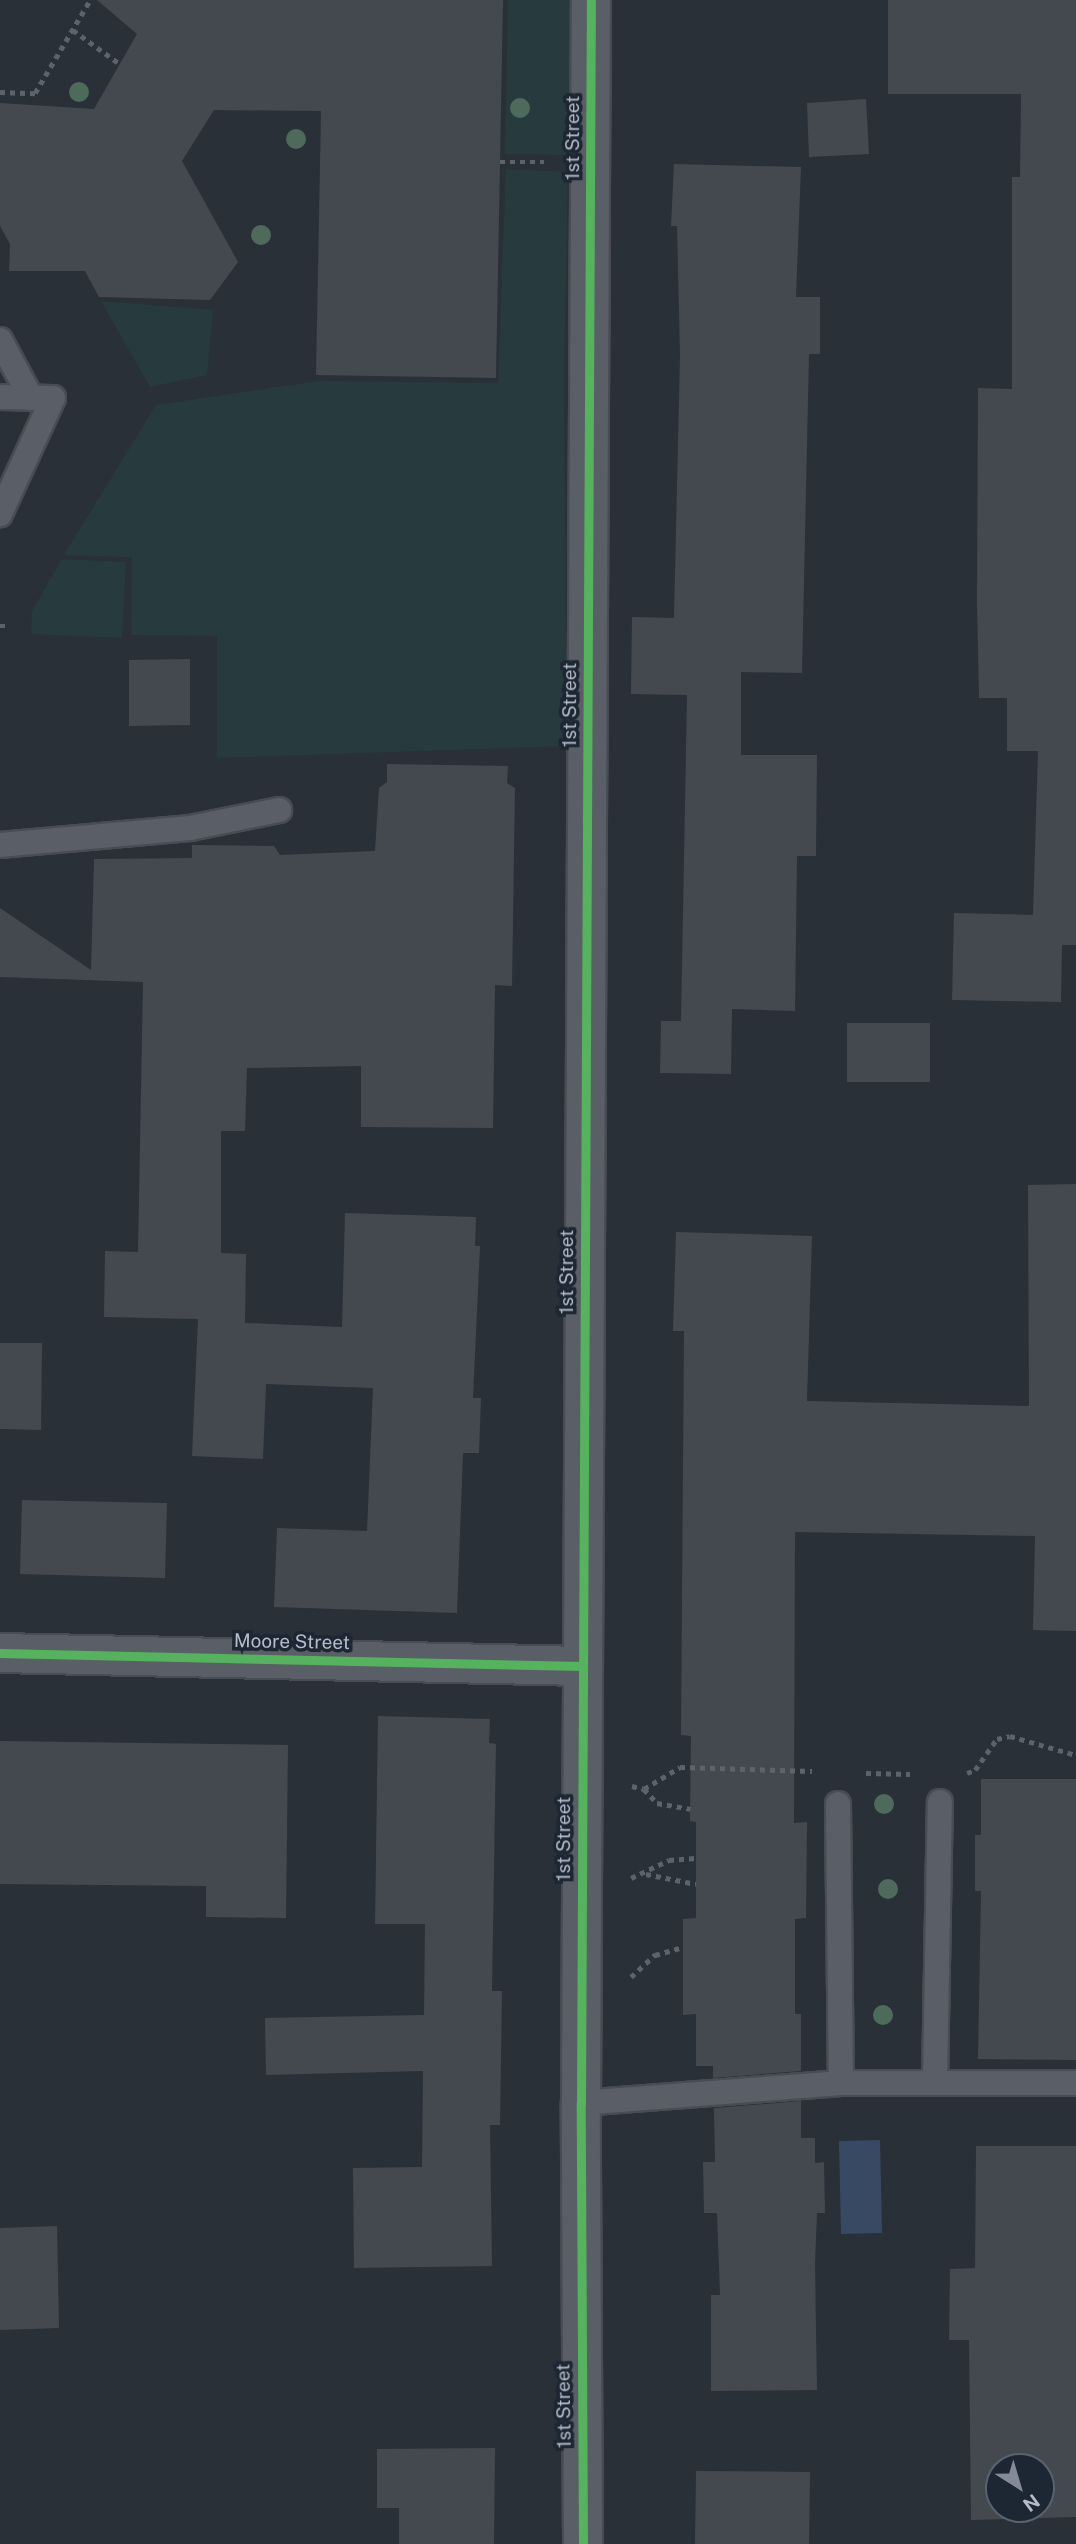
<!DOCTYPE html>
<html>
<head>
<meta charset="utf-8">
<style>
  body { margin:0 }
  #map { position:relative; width:1076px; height:2544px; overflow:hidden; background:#2a3038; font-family:"Public Sans",sans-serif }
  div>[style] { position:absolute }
  .green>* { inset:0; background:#273a3e }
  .water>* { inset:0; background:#384963 }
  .building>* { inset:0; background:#444950 }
  .path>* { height:4.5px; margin-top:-2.25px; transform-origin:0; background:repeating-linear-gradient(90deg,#5d636a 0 5px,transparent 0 10px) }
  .roads { filter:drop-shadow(2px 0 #484c53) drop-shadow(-2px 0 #484c53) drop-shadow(0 2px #484c53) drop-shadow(0 -2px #484c53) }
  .service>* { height:24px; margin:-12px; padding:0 12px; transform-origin:12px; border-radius:12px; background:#5a5e66 }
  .minor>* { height:38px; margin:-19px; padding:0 19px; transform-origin:19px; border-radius:19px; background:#5a5e66 }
  .cycleway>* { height:9px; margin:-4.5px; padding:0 4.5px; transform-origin:4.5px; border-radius:4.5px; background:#56b35d }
  .trees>* { width:20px; height:20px; margin:-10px; border-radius:50%; background:#4e6a5a }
  span { translate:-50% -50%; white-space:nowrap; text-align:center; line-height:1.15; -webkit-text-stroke:7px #1d2633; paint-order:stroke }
  .street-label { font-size:19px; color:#b4bcc9 }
  .north { position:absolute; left:985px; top:2453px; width:70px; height:70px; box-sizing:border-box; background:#1d2633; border:2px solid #59626f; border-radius:50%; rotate:143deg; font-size:19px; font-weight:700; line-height:28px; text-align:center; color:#b4bcc9 }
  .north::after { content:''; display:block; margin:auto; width:24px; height:32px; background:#848b96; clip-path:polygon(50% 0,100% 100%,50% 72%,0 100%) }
</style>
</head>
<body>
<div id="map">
  <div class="green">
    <div style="clip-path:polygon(508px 0,572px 0,569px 155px,505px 154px)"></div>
    <div style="clip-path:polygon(506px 169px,568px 172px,564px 379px,567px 746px,217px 758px,217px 636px,131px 635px,132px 557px,64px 555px,156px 405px,318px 381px,498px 383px)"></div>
    <div style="clip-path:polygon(101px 301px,213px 310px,207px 375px,150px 387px)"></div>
    <div style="clip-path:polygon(62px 559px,126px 562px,122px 638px,31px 634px,32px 611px)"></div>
  </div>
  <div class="water">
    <div style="clip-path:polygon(880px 2140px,882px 2233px,841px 2234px,839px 2141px)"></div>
  </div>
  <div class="building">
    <div style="clip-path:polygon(97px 0,503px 0,496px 378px,316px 375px,321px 111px,214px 110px,182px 161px,238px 262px,210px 300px,99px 297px,85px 271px,9px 271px,10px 244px,0 226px,0 103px,94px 109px,137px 34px)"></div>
    <div style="clip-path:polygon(888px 0,1076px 0,1076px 945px,1062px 945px,1061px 1002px,952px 1000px,954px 913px,1033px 915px,1038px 751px,1007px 751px,1007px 698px,979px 698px,977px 603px,978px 388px,1012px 389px,1012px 177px,1020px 177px,1021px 94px,888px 94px)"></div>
    <div style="clip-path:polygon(866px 99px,869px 154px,809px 157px,807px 103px)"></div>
    <div style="clip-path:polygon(674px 164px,801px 167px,796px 297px,820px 297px,820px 354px,809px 354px,802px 673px,741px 672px,741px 755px,817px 755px,816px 856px,797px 856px,795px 1011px,732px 1009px,731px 1074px,660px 1073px,661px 1021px,681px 1021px,687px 695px,631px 694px,632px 617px,674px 618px,680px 355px,677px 226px,671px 226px)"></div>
    <div style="clip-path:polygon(190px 659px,190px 725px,129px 726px,129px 660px)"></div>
    <div style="clip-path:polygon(387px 764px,508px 766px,507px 783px,515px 788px,512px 986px,495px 985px,493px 1128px,361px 1127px,361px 1066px,247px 1068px,245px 1131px,221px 1131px,221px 1253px,246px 1254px,245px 1323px,342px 1327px,345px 1213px,476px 1217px,475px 1246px,480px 1246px,473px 1398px,481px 1398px,479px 1453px,463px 1453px,457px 1613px,274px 1607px,277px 1528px,367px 1531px,373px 1388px,266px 1384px,263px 1459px,192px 1456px,198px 1319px,104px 1317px,105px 1251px,138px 1252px,143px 982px,0 977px,0 908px,91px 970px,94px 859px,192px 858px,192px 845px,274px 846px,280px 855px,375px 851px,379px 788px,387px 782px)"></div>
    <div style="clip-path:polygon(847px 1023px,930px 1023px,930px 1082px,847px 1082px)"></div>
    <div style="clip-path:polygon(1076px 1184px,1076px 1631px,1033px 1630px,1035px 1536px,795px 1532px,794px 1823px,807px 1822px,806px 1918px,795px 1919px,795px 2014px,801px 2014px,801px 2071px,713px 2078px,713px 2066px,696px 2066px,696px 2014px,683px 2015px,683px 1919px,696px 1918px,696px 1822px,690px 1821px,691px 1736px,681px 1735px,684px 1331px,673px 1331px,676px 1232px,812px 1236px,807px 1401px,1029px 1406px,1028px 1185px)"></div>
    <div style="clip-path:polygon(0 1343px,42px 1343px,41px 1430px,0 1429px)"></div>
    <div style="clip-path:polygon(22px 1500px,167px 1503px,165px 1578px,20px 1574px)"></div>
    <div style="clip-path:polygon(378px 1716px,490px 1719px,489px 1743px,496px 1744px,492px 1991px,502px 1991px,500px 2125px,490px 2125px,492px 2266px,354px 2268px,353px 2168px,422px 2167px,423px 2071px,266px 2075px,265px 2018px,424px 2015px,425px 1924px,375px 1924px)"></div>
    <div style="clip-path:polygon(0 1741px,288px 1745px,286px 1918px,206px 1917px,206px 1886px,0 1884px)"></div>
    <div style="clip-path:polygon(981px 1779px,1076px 1779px,1076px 2060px,978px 2059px,981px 1891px,975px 1891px,975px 1835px,981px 1835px)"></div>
    <div style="clip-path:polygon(801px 2101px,801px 2138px,815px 2138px,815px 2163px,824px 2162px,825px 2213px,817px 2213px,815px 2264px,817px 2390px,711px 2391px,711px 2295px,720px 2295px,717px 2213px,704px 2213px,703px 2162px,715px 2162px,714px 2108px)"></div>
    <div style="clip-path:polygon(evenodd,976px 2146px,1076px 2146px,1076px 2517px,971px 2520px,969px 2340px,949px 2340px,950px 2269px,975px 2268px,976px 2146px,999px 2467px,1041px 2467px,1041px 2509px,999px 2509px,999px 2467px)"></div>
    <div style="clip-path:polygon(57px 2226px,59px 2328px,0 2330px,0 2228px)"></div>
    <div style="clip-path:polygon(495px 2448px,494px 2544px,399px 2544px,399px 2508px,377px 2508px,377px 2449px)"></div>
    <div style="clip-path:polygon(696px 2471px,810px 2472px,809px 2544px,695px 2544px)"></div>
  </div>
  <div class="path">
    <div style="left:73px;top:30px;width:58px;rotate:35.9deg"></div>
    <div style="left:0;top:92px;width:35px;rotate:2deg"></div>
    <div style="left:35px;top:93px;width:108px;rotate:-59.4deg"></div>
    <div style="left:500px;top:162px;width:44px"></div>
    <div style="left:0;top:626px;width:7px"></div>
    <div style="left:866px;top:1773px;width:44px;rotate:1.3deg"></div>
    <div style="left:967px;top:1773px;width:9px;rotate:-21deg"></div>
    <div style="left:975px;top:1770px;width:38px;rotate:-55deg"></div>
    <div style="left:997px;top:1739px;width:13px;rotate:-13deg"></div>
    <div style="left:1010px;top:1736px;width:69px;rotate:16.1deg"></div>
    <div style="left:632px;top:1786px;width:12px;rotate:14deg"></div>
    <div style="left:644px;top:1789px;width:42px;rotate:-31.4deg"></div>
    <div style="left:680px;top:1767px;width:132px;rotate:1.7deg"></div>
    <div style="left:644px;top:1789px;width:19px;rotate:47deg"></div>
    <div style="left:657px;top:1803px;width:34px;rotate:10deg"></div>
    <div style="left:646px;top:1874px;width:51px;rotate:11.3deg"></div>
    <div style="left:631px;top:1878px;width:42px;rotate:-25.3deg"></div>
    <div style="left:669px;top:1860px;width:27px;rotate:-4deg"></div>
    <div style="left:631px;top:1977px;width:33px;rotate:-43deg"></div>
    <div style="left:655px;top:1955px;width:29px;rotate:-16deg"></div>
  </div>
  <div class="roads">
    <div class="service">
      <div style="left:0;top:340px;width:66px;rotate:61.9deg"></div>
      <div style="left:0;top:397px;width:53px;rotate:1.1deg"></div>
      <div style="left:53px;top:398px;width:128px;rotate:114.6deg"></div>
      <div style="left:0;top:845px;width:191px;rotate:-5.1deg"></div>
      <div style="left:190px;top:828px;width:91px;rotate:-11.4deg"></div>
      <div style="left:838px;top:1804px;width:279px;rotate:89.4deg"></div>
      <div style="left:935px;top:2081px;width:279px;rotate:-89deg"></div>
      <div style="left:581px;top:2103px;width:261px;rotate:-4.4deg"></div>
      <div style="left:841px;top:2083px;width:235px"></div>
    </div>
    <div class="minor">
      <div style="left:0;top:1653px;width:583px;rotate:1.28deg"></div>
      <div style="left:583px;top:2544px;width:441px;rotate:-90.3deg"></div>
      <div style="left:581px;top:2103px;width:2103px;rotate:-89.73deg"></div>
    </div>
  </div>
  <div class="cycleway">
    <div style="left:0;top:1653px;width:583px;rotate:1.28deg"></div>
    <div style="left:583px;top:2544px;width:441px;rotate:-90.3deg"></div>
    <div style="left:581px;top:2103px;width:2103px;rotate:-89.73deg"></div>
  </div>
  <div class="trees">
    <div style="left:79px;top:92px"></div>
    <div style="left:520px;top:108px"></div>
    <div style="left:296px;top:139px"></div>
    <div style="left:261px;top:235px"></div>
    <div style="left:884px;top:1804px"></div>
    <div style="left:888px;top:1889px"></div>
    <div style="left:883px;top:2015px"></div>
  </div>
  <div class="street-label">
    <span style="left:573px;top:138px;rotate:-90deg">1st Street</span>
    <span style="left:570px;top:705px;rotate:-90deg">1st Street</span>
    <span style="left:567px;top:1272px;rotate:-90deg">1st Street</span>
    <span style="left:292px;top:1642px;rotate:1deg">Moore Street</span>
    <span style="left:564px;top:1839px;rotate:-90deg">1st Street</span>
    <span style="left:564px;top:2406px;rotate:-91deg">1st Street</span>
  </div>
  <div class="north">N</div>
</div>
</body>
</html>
